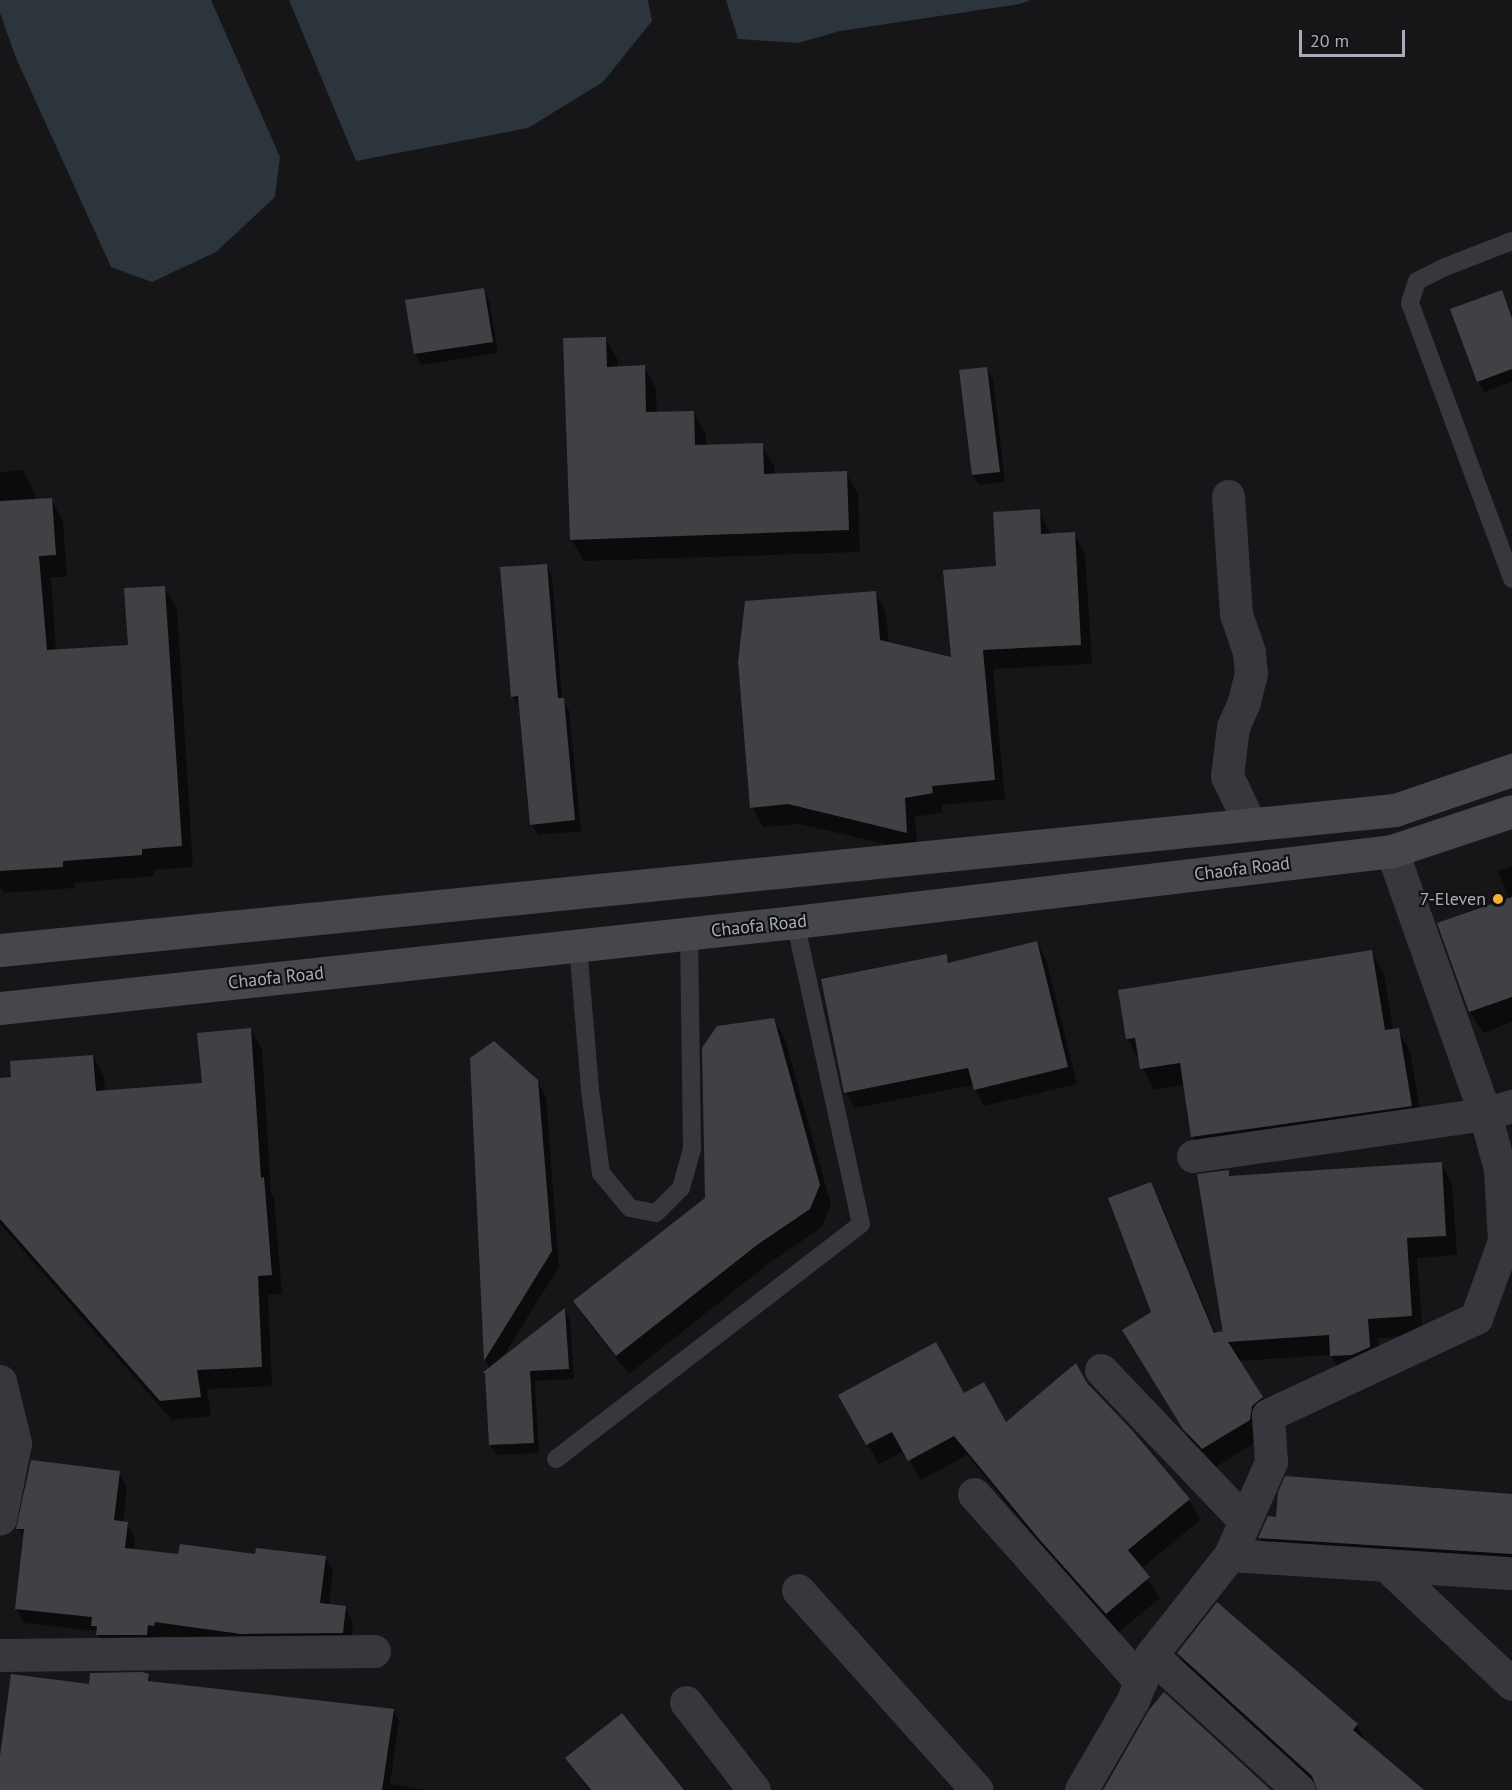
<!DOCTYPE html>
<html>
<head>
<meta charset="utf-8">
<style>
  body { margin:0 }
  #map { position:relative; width:1512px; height:1790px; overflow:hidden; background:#161618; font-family:"PT Sans",sans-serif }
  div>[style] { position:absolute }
  .water>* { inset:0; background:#2c353c }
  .shadow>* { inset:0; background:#0007 }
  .building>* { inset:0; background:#404145 }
  .lane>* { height:18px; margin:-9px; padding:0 9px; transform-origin:9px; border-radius:9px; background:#37383d }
  .street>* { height:33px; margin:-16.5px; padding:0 16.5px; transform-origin:16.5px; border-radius:16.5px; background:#37383d }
  .secondary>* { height:33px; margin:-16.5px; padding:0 16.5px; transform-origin:16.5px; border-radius:16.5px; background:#45474d }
  .dots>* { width:16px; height:16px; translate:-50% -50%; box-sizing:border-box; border:3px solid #111113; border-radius:50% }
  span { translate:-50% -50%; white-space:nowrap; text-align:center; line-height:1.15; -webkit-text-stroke:4.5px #111113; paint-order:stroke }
  .street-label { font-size:18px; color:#a8adb8 }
  .poi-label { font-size:18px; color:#a8adb8 }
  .right { translate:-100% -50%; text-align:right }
  .scale { position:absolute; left:1299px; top:30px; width:106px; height:27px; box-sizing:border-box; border:3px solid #a8adb8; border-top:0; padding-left:8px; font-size:18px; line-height:21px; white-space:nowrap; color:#a8adb8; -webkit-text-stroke:4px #111113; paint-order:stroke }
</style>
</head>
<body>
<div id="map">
  <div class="water">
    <div style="clip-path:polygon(0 0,211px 0,280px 157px,275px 197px,216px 252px,152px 282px,111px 267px,16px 58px,0 13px)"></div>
    <div style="clip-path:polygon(289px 0,648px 0,652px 21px,603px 82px,528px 128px,356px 161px)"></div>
    <div style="clip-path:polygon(726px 0,1030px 0,1020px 4px,840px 31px,798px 43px,738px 39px)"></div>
  </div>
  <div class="shadow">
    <div style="clip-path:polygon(483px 289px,489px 300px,498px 353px,421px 365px,415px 354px,407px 301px)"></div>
    <div style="clip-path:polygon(1501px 292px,1512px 315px,1512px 382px,1484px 392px,1478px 381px)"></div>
    <div style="clip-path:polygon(605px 338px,618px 360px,618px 368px,644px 367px,656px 388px,657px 413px,693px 412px,706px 434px,706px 446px,762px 445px,774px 466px,775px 475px,846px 473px,858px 494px,860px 552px,584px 561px,571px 539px)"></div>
    <div style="clip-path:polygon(986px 368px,993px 379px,1005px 482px,979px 485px,973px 475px)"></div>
    <div style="clip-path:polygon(22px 470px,34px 492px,35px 500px,51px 499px,63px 521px,67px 577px,51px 577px,56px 651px,130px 646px,164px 587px,177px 609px,193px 867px,153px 870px,154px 876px,74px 883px,75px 888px,4px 893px,0 887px,0 472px)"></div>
    <div style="clip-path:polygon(1039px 511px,1051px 535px,1074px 533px,1085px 553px,1092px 664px,993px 669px,1005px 799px,942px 805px,943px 812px,915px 817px,918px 852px,800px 824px,763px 827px,752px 807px,875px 592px,886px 612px,889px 644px,953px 659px,997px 567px)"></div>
    <div style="clip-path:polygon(546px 565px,552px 576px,562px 700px,569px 710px,581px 831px,538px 835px,532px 824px,520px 707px,512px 696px)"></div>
    <div style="clip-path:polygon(1512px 866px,1512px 1022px,1483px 1033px,1470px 1012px,1439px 924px,1509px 899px,1498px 871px)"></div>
    <div style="clip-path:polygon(1037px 943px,1046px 959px,1077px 1084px,984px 1106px,973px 1085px,855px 1108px,846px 1092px,946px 955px,951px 964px)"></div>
    <div style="clip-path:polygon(1371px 951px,1384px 973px,1393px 1031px,1398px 1030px,1410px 1051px,1423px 1127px,1205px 1158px,1193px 1137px,1185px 1085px,1154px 1090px,1128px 1039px)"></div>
    <div style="clip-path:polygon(774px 1020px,785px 1039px,831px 1205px,821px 1228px,768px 1264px,629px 1374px,587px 1321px,575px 1302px,707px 1199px)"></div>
    <div style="clip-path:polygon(250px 1029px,262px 1049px,271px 1192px,274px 1198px,282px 1294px,268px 1295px,272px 1386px,207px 1389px,211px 1416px,172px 1420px,0 1224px,0 1079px,93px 1056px,104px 1076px,105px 1092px,203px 1085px)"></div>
    <div style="clip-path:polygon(472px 1059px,537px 1081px,546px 1097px,559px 1267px,502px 1358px,565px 1310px,570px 1320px,574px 1379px,535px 1381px,539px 1453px,497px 1455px,490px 1445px,487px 1379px,484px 1374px,490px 1369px,485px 1360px)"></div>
    <div style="clip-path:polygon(1441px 1163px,1452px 1183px,1457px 1255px,1417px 1258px,1423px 1335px,1378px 1338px,1381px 1366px,1343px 1376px,1331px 1355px,1239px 1361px,1273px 1417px,1260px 1439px,1214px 1468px,1196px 1449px,1135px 1350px,1153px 1313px,1150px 1184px,1161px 1204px,1216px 1334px,1226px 1340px,1228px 1171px,1231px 1177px)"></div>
    <div style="clip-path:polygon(1087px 1384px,1189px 1500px,1200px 1520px,1141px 1569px,1160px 1598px,1118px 1633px,1053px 1559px,967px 1455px,921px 1480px,904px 1451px,879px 1464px,840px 1395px,963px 1395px,1006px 1424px)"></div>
    <div style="clip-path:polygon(119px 1473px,127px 1487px,123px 1523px,127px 1523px,135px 1538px,134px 1550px,179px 1556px,325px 1557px,333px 1571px,329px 1606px,345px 1608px,353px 1622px,351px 1647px,250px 1648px,162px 1636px,162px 1640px,105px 1649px,96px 1631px,24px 1623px,16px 1608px,24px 1539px,18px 1528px)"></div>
    <div style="clip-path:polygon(1512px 1496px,1512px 1573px,1271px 1557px,1260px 1538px,1278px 1518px)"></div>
    <div style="clip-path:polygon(1217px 1604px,1357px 1725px,1366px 1742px,1422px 1790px,1319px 1790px,1188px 1669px,1178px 1653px)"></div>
    <div style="clip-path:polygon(148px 1675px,152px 1683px,393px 1710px,399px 1721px,390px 1784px,424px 1790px,0 1790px,0 1755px,90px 1686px)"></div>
    <div style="clip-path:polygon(567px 1758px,682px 1790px,589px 1790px)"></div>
  </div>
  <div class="building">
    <div style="clip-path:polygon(484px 288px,493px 342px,414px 354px,405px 300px)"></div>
    <div style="clip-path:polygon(1502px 290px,1512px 318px,1512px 369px,1477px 382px,1450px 309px)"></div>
    <div style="clip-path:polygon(606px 337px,607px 367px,645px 365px,646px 412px,694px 411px,695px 445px,763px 443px,764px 474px,847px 471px,849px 530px,570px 540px,563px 338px)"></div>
    <div style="clip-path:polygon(987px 367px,1000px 472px,972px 475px,959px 370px)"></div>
    <div style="clip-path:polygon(52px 498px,56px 555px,39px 556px,47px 650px,128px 645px,124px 588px,165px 586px,182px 846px,142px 849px,142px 855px,63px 861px,63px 867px,0 871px,0 501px)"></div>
    <div style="clip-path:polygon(1040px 509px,1041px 534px,1075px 532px,1081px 645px,983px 650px,995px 780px,932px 786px,933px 793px,905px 798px,907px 833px,788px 804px,750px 808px,738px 662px,745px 601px,876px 591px,880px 640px,951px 657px,943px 570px,996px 566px,993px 512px)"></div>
    <div style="clip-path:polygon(547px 564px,558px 698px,564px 698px,575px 820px,530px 825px,518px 696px,511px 697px,500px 567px)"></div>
    <div style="clip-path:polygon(1512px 897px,1512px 997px,1469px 1012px,1437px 923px)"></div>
    <div style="clip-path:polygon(1037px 941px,1068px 1067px,974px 1090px,968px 1068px,844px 1093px,821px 979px,947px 954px,948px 963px)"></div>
    <div style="clip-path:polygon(1372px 950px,1385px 1030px,1399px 1028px,1412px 1106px,1191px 1137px,1180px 1063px,1140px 1069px,1135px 1038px,1126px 1039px,1118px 990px)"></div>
    <div style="clip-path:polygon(774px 1018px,820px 1185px,810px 1209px,757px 1245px,616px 1356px,573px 1301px,705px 1198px,702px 1048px,717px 1026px)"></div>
    <div style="clip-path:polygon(251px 1028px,261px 1178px,264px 1177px,272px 1275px,258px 1276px,262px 1367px,197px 1370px,201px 1397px,160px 1401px,0 1219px,0 1078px,11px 1077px,10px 1061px,93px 1055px,96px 1091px,202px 1083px,197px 1033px)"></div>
    <div style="clip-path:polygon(494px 1041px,538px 1080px,552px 1251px,484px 1361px,470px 1058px)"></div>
    <div style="clip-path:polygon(1442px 1162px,1446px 1236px,1407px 1238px,1412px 1316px,1368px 1319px,1370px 1347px,1352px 1355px,1330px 1356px,1329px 1335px,1228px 1342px,1263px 1397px,1252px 1406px,1250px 1420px,1202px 1449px,1183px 1429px,1122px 1330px,1151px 1312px,1108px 1198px,1151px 1182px,1214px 1333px,1222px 1331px,1223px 1333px,1197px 1174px,1229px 1170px,1229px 1176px)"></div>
    <div style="clip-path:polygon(565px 1308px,569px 1369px,530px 1371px,534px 1443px,489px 1445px,485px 1373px,482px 1373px)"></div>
    <div style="clip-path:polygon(936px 1342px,964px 1393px,984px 1382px,1006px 1422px,1076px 1363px,1087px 1383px,1131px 1429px,1190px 1499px,1128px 1550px,1150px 1577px,1106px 1614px,1039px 1539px,954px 1436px,908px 1461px,892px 1432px,866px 1445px,838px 1395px)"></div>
    <div style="clip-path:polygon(31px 1460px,120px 1471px,114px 1520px,128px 1522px,125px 1548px,178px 1554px,180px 1544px,255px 1554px,256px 1548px,326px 1556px,320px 1603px,346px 1606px,343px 1633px,241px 1634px,155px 1622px,154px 1626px,148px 1625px,147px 1635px,96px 1635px,97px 1626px,91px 1626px,92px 1617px,15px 1609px,24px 1529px,16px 1529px)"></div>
    <div style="clip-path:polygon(1285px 1476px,1512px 1494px,1512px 1554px,1258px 1538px,1268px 1516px,1276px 1517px,1278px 1492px)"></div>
    <div style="clip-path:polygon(1217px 1602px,1358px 1724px,1353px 1730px,1424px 1790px,1317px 1790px,1312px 1776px,1177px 1653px)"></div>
    <div style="clip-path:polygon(142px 1672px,149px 1674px,148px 1681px,394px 1709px,382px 1790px,0 1790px,0 1756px,11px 1674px,89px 1684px,90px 1673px)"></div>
    <div style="clip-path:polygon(1164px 1692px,1271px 1790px,1103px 1790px,1149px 1710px)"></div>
    <div style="clip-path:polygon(622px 1713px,684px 1790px,591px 1790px,565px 1758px)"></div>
  </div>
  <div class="lane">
    <div style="left:1512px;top:241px;width:72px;rotate:158.8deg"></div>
    <div style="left:1445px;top:267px;width:31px;rotate:153deg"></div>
    <div style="left:1417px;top:281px;width:23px;rotate:108deg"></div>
    <div style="left:1410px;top:303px;width:294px;rotate:69.7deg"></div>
    <div style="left:578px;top:946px;width:144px;rotate:85.2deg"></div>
    <div style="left:590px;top:1090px;width:84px;rotate:82.5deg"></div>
    <div style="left:601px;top:1173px;width:45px;rotate:50.4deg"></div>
    <div style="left:630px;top:1208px;width:26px;rotate:11deg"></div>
    <div style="left:656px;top:1213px;width:35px;rotate:-45deg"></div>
    <div style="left:681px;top:1188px;width:41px;rotate:-74.2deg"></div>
    <div style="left:692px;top:1149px;width:215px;rotate:-90.8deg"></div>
    <div style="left:556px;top:1459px;width:385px;rotate:-37.6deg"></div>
    <div style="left:861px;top:1224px;width:309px;rotate:-102.3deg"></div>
  </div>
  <div class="street">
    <div style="left:1228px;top:496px;width:118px;rotate:86.1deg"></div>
    <div style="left:1236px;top:614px;width:40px;rotate:71.1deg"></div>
    <div style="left:1249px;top:652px;width:21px;rotate:85deg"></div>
    <div style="left:1251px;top:673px;width:30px;rotate:104deg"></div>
    <div style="left:1244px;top:702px;width:27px;rotate:114deg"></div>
    <div style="left:1233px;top:727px;width:49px;rotate:97deg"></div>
    <div style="left:1227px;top:776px;width:53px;rotate:64.4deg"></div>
    <div style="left:1193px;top:1156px;width:295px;rotate:-8.2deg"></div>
    <div style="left:1485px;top:1114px;width:28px;rotate:-17deg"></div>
    <div style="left:1101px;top:1370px;width:207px;rotate:46.4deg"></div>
    <div style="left:0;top:1381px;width:64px;rotate:76.4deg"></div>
    <div style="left:15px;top:1443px;width:77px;rotate:101.2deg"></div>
    <div style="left:974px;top:1494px;width:251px;rotate:48.4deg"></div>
    <div style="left:1230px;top:1555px;width:283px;rotate:3.7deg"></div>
    <div style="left:1386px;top:1565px;width:173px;rotate:43.4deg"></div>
    <div style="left:798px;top:1590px;width:268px;rotate:48.2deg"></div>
    <div style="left:0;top:1655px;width:374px;rotate:-0.6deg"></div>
    <div style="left:1151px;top:1655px;width:200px;rotate:42.4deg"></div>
    <div style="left:686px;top:1702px;width:111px;rotate:52.3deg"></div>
    <div style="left:1081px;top:1790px;width:104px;rotate:-60deg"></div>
    <div style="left:1133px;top:1700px;width:48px;rotate:-68.2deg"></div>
    <div style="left:1151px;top:1655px;width:127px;rotate:-51.7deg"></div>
    <div style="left:1230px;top:1555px;width:102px;rotate:-66.2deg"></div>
    <div style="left:1271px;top:1462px;width:47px;rotate:-93.7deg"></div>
    <div style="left:1268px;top:1415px;width:230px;rotate:-25deg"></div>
    <div style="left:1476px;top:1318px;width:82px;rotate:-70deg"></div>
    <div style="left:1504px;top:1241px;width:72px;rotate:-93.2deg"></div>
    <div style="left:1500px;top:1169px;width:57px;rotate:-105.3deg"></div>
    <div style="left:1485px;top:1114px;width:279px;rotate:-109.5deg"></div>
  </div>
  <div class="secondary">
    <div style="left:0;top:950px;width:1402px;rotate:-5.73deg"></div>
    <div style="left:1395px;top:810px;width:124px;rotate:-18.9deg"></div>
    <div style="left:0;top:1008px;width:800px;rotate:-6.17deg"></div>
    <div style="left:795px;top:922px;width:601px;rotate:-6.78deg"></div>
    <div style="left:1392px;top:851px;width:126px;rotate:-18.4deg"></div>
  </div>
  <div class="dots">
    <div style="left:1498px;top:899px;background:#f2b134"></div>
  </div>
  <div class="street-label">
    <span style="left:1242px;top:869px;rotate:-7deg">Chaofa Road</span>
    <span style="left:759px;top:926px;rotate:-6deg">Chaofa Road</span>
    <span style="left:276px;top:978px;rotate:-6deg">Chaofa Road</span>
  </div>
  <div class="poi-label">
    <span class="right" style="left:1486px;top:899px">7-Eleven</span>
  </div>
  <div class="scale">20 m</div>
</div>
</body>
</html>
